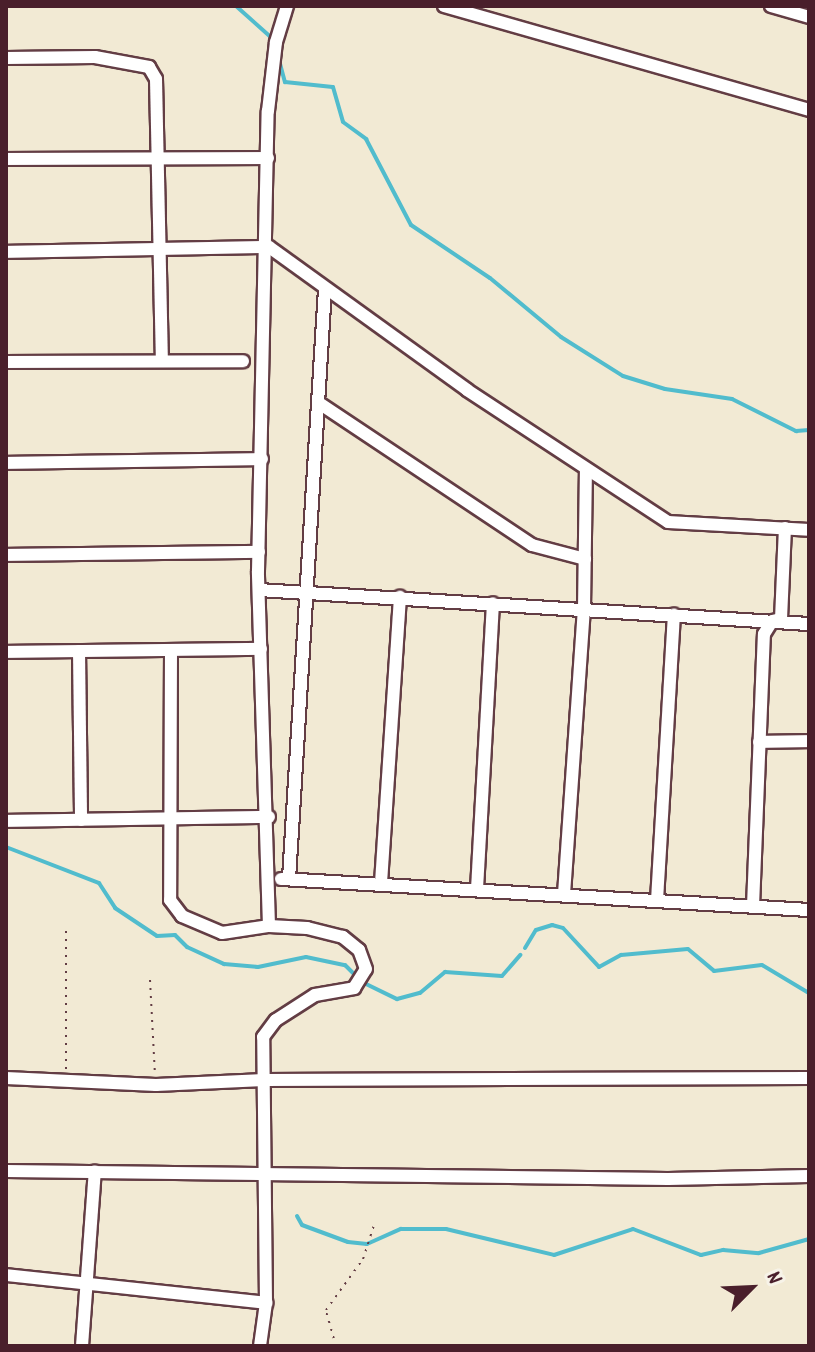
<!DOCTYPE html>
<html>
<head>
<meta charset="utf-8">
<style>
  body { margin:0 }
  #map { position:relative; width:815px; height:1352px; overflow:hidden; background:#f2ead4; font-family:Dekko,sans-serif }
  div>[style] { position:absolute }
  .stream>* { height:4px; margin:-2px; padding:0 2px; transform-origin:2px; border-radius:2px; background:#51bccd }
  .path>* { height:2px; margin-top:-1px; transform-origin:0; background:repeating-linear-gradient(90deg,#633d44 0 2px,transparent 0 8px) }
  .roads { filter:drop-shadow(2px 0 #633d44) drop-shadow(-2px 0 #633d44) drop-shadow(0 2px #633d44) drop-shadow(0 -2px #633d44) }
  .street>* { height:12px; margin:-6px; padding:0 6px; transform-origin:6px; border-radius:6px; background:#fff }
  span { translate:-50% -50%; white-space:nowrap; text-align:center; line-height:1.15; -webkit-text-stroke:7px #f7f3e8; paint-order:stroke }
  .frame { position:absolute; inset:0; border:8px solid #4a1f2b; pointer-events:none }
  .north { position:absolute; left:711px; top:1248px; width:80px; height:80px; -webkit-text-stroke:6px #f7f3e8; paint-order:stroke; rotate:66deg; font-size:22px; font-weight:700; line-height:32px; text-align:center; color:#4a1f2b }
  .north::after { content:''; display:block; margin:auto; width:28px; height:36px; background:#4a1f2b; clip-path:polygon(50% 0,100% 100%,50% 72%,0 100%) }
</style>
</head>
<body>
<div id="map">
  <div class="stream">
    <div style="left:236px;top:6px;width:51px;rotate:41.8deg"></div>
    <div style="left:279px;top:60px;width:23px;rotate:75deg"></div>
    <div style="left:285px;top:82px;width:48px;rotate:5.9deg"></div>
    <div style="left:333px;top:87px;width:36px;rotate:74deg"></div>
    <div style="left:343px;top:122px;width:29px;rotate:36deg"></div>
    <div style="left:366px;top:139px;width:97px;rotate:62.4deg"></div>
    <div style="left:411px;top:225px;width:95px;rotate:33.9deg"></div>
    <div style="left:490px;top:278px;width:92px;rotate:39.7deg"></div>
    <div style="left:561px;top:337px;width:73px;rotate:32.2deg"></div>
    <div style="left:623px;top:376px;width:44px;rotate:17.2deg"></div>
    <div style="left:665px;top:389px;width:68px;rotate:8.5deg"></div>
    <div style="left:732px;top:399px;width:72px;rotate:26.6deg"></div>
    <div style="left:796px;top:431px;width:13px;rotate:-4deg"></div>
    <div style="left:6px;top:847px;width:100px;rotate:21.2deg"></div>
    <div style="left:99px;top:883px;width:30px;rotate:57deg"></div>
    <div style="left:115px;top:908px;width:50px;rotate:33.7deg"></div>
    <div style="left:157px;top:936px;width:18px;rotate:-3deg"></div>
    <div style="left:175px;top:935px;width:17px;rotate:45deg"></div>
    <div style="left:187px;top:947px;width:41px;rotate:24.7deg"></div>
    <div style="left:224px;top:964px;width:34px;rotate:5deg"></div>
    <div style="left:258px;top:967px;width:49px;rotate:-11.8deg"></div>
    <div style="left:306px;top:957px;width:40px;rotate:12deg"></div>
    <div style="left:345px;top:965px;width:24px;rotate:45deg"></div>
    <div style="left:362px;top:982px;width:39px;rotate:26deg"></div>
    <div style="left:397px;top:999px;width:24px;rotate:-15deg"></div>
    <div style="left:420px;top:993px;width:33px;rotate:-40deg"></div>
    <div style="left:445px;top:972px;width:57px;rotate:4deg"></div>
    <div style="left:502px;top:976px;width:28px;rotate:-49deg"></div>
    <div style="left:525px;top:948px;width:21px;rotate:-59deg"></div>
    <div style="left:536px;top:930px;width:17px;rotate:-17deg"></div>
    <div style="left:552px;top:925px;width:11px;rotate:15deg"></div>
    <div style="left:563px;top:928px;width:53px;rotate:47.3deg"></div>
    <div style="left:599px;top:967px;width:25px;rotate:-29deg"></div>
    <div style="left:621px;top:955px;width:67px;rotate:-5.1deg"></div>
    <div style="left:688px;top:949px;width:34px;rotate:40deg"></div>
    <div style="left:714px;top:971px;width:48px;rotate:-7.1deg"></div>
    <div style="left:762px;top:965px;width:55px;rotate:30.8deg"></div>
    <div style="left:297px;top:1216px;width:10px;rotate:61deg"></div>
    <div style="left:302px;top:1225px;width:49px;rotate:20.3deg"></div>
    <div style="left:348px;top:1242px;width:19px;rotate:6deg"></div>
    <div style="left:367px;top:1244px;width:37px;rotate:-24deg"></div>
    <div style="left:401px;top:1229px;width:45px"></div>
    <div style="left:446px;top:1229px;width:111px;rotate:13.5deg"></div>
    <div style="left:554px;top:1255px;width:83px;rotate:-18.2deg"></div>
    <div style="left:633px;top:1229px;width:73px;rotate:20.9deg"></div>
    <div style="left:701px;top:1255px;width:23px;rotate:-13deg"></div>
    <div style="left:723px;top:1250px;width:36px;rotate:5deg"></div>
    <div style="left:759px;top:1253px;width:52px;rotate:-15.6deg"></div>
  </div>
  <div class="path">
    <div style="left:150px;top:980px;width:94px;rotate:87deg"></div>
    <div style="left:66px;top:1069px;width:138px;rotate:-90deg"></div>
    <div style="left:336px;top:1346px;width:37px;rotate:-106deg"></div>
    <div style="left:326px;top:1310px;width:63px;rotate:-54deg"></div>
    <div style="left:363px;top:1259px;width:36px;rotate:-72deg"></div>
  </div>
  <div class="roads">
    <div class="street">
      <div style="left:444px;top:6px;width:380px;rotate:15.9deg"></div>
      <div style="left:771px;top:6px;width:40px;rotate:16deg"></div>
      <div style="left:6px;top:58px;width:89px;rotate:-0.6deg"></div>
      <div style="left:95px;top:57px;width:55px;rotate:10.5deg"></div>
      <div style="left:149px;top:67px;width:14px;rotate:60deg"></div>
      <div style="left:156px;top:79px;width:282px;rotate:88.8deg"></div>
      <div style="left:6px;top:159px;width:262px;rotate:-0.2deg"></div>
      <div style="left:6px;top:252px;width:263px;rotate:-1.1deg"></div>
      <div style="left:269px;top:247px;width:244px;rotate:35.8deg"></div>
      <div style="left:467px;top:390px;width:240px;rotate:33.3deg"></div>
      <div style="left:668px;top:522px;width:141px;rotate:3.2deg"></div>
      <div style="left:6px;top:362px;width:237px;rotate:-0.2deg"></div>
      <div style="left:319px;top:403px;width:256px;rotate:33.7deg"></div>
      <div style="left:532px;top:545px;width:55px;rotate:14.8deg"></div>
      <div style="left:6px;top:463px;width:256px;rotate:-0.9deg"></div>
      <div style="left:6px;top:555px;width:253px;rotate:-0.7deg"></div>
      <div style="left:259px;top:590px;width:551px;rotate:3.54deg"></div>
      <div style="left:171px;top:650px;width:250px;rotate:90.2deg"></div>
      <div style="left:170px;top:900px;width:20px;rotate:53deg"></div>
      <div style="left:182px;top:916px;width:43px;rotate:23deg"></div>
      <div style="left:222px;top:933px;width:48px;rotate:-8.5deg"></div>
      <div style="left:79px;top:651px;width:169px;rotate:89.3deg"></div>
      <div style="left:6px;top:652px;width:255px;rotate:-0.7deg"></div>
      <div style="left:759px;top:742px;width:50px;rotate:-1.1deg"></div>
      <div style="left:6px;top:821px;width:263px;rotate:-0.9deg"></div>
      <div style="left:281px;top:879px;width:529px;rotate:3.36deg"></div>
      <div style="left:289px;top:879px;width:591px;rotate:-86.51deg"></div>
      <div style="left:381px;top:883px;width:287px;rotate:-86.2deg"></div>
      <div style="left:477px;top:889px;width:286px;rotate:-86.8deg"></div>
      <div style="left:564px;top:894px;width:286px;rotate:-86deg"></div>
      <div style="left:584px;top:609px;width:138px;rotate:-89.2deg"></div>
      <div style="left:657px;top:900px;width:286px;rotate:-86.6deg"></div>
      <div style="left:753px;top:906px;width:272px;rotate:-87.7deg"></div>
      <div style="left:764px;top:634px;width:15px;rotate:-58deg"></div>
      <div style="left:772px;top:621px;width:9px;rotate:-13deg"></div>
      <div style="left:781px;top:619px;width:91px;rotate:-87.5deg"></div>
      <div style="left:6px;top:1078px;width:150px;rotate:2.7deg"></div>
      <div style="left:156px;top:1085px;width:108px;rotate:-2.7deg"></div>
      <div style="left:264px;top:1080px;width:545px;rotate:-0.21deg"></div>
      <div style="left:6px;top:1171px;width:662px;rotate:0.69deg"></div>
      <div style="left:668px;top:1179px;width:141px;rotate:-1.2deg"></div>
      <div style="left:6px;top:1275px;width:262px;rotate:6.1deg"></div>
      <div style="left:82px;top:1346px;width:175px;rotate:-85.8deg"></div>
      <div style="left:260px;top:1346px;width:43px;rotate:-82.1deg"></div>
      <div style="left:266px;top:1303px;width:266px;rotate:-90.6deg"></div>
      <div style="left:263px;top:1037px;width:21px;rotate:-53deg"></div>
      <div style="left:276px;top:1020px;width:46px;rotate:-32.7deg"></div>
      <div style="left:315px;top:995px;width:40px;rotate:-10deg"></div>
      <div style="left:354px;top:988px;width:22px;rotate:-58deg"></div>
      <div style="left:366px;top:969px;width:20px;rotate:-110deg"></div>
      <div style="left:359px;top:950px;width:21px;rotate:-141deg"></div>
      <div style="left:343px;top:937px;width:37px;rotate:-166deg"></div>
      <div style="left:307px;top:928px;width:38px;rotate:-177deg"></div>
      <div style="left:269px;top:926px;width:355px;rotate:-91.8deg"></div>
      <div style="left:258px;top:571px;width:460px;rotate:-88.8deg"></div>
      <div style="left:268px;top:111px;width:69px;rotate:-83.4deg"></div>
      <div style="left:276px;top:42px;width:38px;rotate:-73deg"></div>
    </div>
  </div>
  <div class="frame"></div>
  <div class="north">N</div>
</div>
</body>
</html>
